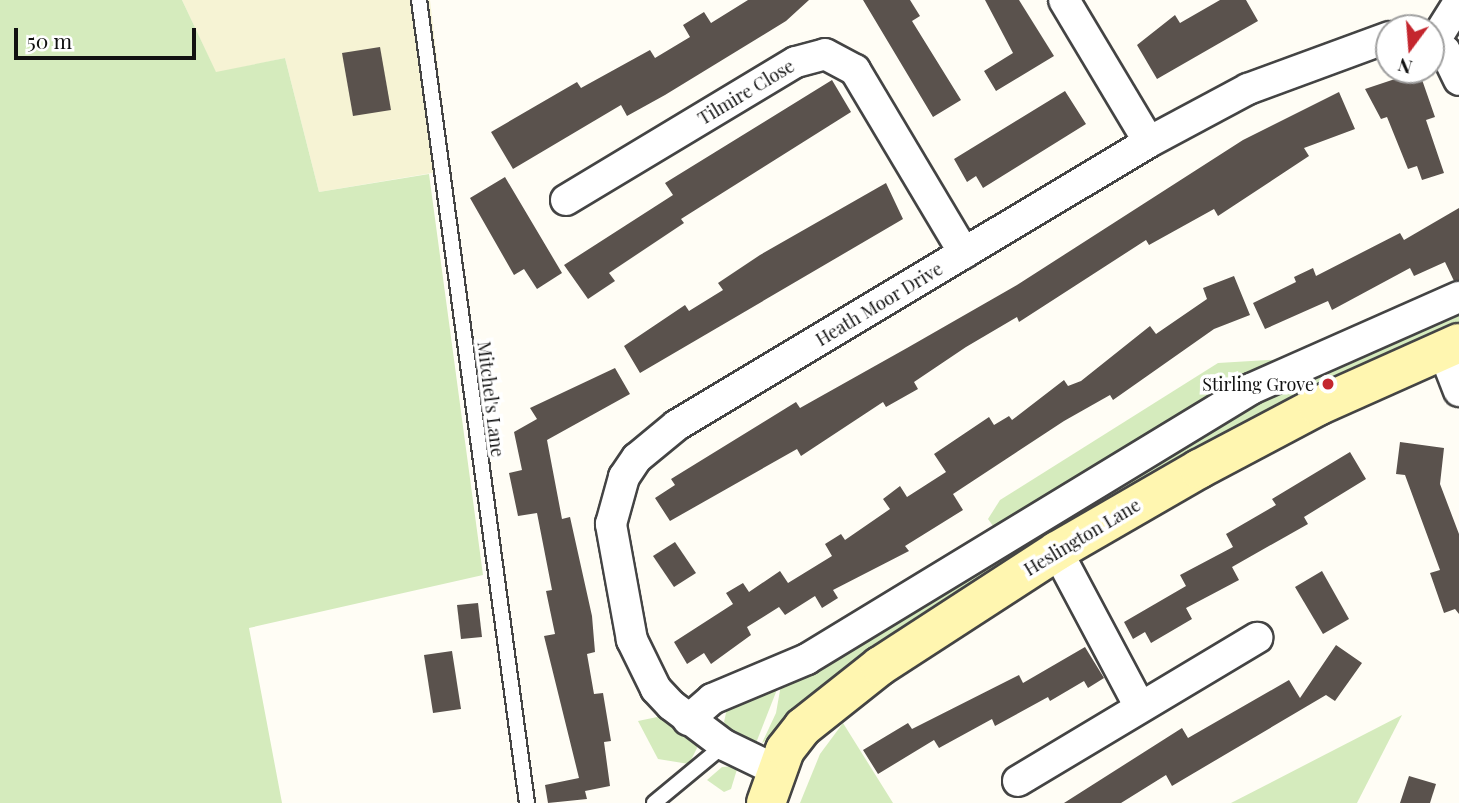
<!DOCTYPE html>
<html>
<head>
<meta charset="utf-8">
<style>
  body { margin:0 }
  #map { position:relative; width:1459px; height:803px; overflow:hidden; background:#fffdf5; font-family:"Playfair Display",serif }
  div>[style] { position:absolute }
  .farmland>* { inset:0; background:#f6f3d4 }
  .green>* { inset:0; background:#d5ebbd }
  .building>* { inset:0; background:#5a524d }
  .roads { filter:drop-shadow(2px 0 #444) drop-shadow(-2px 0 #444) drop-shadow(0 2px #444) drop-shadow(0 -2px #444) }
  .lane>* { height:14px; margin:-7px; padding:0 7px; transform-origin:7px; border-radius:7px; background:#fff }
  .street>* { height:30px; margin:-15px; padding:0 15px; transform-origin:15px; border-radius:15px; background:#fff }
  .secondary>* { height:38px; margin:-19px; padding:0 19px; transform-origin:19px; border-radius:19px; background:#fff6b0 }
  .dots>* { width:19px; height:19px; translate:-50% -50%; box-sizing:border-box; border:4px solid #fff; border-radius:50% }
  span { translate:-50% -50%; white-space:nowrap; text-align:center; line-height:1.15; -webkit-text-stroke:7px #fff; paint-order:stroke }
  .street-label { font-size:18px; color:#111 }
  .poi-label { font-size:18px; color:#111 }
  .right { translate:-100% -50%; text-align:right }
  .north { position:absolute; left:1375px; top:14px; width:70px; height:70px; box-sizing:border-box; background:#fff; border:2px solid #a0a0a0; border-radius:50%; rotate:196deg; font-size:19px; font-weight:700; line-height:28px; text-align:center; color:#111 }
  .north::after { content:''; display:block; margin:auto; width:24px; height:32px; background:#c4262e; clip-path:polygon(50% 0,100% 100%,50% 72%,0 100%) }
  .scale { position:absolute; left:14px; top:28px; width:182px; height:32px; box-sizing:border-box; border:4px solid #111; border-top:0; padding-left:9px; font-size:21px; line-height:24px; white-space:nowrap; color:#111; -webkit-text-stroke:5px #fff; paint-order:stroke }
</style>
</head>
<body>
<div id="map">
  <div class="farmland">
    <div style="clip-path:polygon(182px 0,430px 0,450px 170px,319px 192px,285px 58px,216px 73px)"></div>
  </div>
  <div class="green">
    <div style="clip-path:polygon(0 0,182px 0,216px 72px,285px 58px,319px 192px,429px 174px,483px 575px,249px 628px,282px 803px,0 803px)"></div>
    <div style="clip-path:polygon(1459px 308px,1459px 329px,762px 743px,776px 713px,782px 679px,1243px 401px)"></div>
    <div style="clip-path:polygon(1285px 359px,996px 530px,988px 519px,1000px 500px,1218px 363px)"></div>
    <div style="clip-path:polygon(778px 687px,756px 743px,731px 733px,724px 722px,728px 704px)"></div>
    <div style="clip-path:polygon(1402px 715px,1357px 803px,1231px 803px)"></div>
    <div style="clip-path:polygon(662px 716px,695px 739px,697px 748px,689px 764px,658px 759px,638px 721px)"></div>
    <div style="clip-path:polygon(843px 723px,893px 803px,800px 803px,820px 754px)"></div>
    <div style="clip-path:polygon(738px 766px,731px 789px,724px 792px,707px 780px,722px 767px)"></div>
  </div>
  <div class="building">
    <div style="clip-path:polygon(748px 0,809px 0,786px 21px,665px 95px,627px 116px,621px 105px,513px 169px,491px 132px,577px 82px,581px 88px,650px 50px,655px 58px,690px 37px,683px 25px,704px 12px,711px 23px)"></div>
    <div style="clip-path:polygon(863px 0,910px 0,920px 16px,912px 21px,961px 100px,933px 117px)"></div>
    <div style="clip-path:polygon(985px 0,1019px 0,1054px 56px,996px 91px,984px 71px,1013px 53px)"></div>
    <div style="clip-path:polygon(1220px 0,1246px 0,1258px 21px,1157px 79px,1137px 45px,1175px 15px,1180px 23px)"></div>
    <div style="clip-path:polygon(380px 47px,391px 110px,353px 116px,342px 53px)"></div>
    <div style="clip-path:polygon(1419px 71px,1435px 117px,1426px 120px,1444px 173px,1422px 180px,1417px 166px,1408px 169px,1387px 117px,1381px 119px,1365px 89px)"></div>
    <div style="clip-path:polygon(832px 80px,851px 112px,681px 219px,684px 223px,609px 273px,615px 281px,588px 299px,564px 265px,673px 195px,665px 183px)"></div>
    <div style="clip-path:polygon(1065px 91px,1086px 124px,983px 188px,976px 176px,967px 182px,954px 159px)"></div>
    <div style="clip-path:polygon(1339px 92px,1355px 129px,1304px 148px,1309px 156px,1218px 216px,1214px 209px,1149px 245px,1146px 240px,1019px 322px,1017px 317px,966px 347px,914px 382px,918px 389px,886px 407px,883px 402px,801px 456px,797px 449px,670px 521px,655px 498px,675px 485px,671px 479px,796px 402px,800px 408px,907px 348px,1017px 285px,1243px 140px)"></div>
    <div style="clip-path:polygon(505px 177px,562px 273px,537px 289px,524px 269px,514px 275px,470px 198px)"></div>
    <div style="clip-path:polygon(886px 183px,903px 219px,640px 373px,624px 346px,685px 305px,689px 311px,723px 290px,718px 283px,760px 255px)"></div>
    <div style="clip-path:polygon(1459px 208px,1459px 280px,1454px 281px,1445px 262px,1414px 276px,1410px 268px,1332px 310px,1328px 301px,1265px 329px,1253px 303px,1296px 282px,1294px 277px,1313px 268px,1316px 276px,1400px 233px,1404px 240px)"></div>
    <div style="clip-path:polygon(1234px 276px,1250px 315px,1214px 329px,1113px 400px,1110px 395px,1064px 421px,953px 494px,963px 510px,905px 546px,909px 551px,833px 590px,838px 598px,822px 608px,815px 596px,785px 615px,779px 607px,747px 627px,751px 635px,711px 664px,704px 653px,687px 664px,674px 642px,733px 604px,726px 593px,743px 583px,749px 592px,780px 571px,788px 583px,832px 556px,825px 544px,841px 534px,845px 540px,890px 509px,883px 499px,900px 486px,907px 497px,946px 472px,934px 454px,989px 417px,994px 425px,1009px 416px,1012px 420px,1064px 380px,1068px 386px,1081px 381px,1150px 326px,1156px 334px,1207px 299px,1203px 288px)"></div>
    <div style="clip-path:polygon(615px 368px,630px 394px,547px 440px,562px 519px,570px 517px,592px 616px,595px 652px,587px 654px,594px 694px,603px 693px,611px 741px,604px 742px,610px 786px,585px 791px,587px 799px,548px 803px,545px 785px,579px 778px,544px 636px,555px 634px,546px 591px,552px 590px,537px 513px,518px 516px,509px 473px,522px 470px,514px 432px,537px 419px,530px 408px)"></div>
    <div style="clip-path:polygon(1400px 442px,1444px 448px,1440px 484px,1459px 534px,1459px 614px,1455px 609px,1444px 613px,1430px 573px,1440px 570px,1405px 475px,1396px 474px)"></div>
    <div style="clip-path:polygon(1350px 452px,1366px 479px,1304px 517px,1308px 524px,1232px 567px,1239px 580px,1186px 608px,1192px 619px,1151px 643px,1145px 632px,1133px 639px,1124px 622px,1186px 586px,1180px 575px,1233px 547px,1226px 534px,1276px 505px,1272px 499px)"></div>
    <div style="clip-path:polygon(675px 542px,696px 573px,674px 587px,653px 556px)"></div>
    <div style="clip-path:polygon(1322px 571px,1349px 619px,1323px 634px,1295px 587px)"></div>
    <div style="clip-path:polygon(478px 603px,482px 637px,461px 639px,457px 605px)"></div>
    <div style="clip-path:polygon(1336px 645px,1362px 663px,1335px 701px,1326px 695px,1172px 786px,1166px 775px,1121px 803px,1064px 803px,1182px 728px,1188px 738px,1289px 680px,1300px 698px)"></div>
    <div style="clip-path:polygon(1085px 647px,1104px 678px,1088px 688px,1084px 681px,1050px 701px,1048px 697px,995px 726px,992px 719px,939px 748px,934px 740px,878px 774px,863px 750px,908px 723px,912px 729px,1019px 675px,1023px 683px)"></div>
    <div style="clip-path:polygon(452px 651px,461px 709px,433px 713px,424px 655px)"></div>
    <div style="clip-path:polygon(1409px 776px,1436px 784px,1430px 803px,1400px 803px)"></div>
  </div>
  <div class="roads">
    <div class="lane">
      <div style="left:419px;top:0;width:810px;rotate:82.34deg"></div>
      <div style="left:654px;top:803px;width:91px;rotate:-39.6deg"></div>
    </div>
    <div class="street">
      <div style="left:1064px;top:0;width:165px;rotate:59.1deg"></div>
      <div style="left:1431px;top:41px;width:17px;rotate:36deg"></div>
      <div style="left:1445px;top:51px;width:32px;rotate:64deg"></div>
      <div style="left:1434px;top:42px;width:47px;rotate:-58deg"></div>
      <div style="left:566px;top:200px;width:268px;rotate:-31deg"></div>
      <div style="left:796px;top:62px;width:30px;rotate:-15deg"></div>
      <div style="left:825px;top:54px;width:34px;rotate:28deg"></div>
      <div style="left:855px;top:70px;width:213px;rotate:59.2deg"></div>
      <div style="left:1443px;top:350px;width:44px;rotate:68.7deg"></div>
      <div style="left:1057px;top:551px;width:174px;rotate:62deg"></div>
      <div style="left:688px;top:720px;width:32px;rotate:-41deg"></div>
      <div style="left:712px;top:699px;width:103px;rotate:-22.8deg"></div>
      <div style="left:807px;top:659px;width:520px;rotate:-31.3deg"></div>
      <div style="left:1251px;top:389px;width:227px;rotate:-23.9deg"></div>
      <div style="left:776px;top:770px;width:58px;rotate:-154.3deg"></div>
      <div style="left:724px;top:745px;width:66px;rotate:-143deg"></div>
      <div style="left:671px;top:705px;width:22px;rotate:-133deg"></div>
      <div style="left:656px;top:689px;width:55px;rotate:-116.1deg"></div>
      <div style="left:632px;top:640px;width:118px;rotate:-100.3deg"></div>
      <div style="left:611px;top:524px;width:49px;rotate:-74.5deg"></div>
      <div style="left:624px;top:477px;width:23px;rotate:-56deg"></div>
      <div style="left:637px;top:458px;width:52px;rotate:-39.5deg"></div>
      <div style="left:677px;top:425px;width:550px;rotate:-30.95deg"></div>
      <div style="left:1149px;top:142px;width:112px;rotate:-28.2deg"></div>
      <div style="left:1248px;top:89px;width:150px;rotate:-20.2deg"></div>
      <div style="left:1018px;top:781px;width:279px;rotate:-30.9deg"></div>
    </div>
    <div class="secondary">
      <div style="left:766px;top:803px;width:56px;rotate:-70.3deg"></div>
      <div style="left:785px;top:750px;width:29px;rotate:-52deg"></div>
      <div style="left:803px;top:727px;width:98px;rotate:-38.4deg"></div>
      <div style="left:880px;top:666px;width:211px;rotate:-33deg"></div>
      <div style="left:1057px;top:551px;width:164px;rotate:-30deg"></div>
      <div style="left:1199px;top:469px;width:135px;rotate:-27.9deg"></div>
      <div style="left:1318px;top:406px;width:154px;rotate:-24.1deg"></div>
    </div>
  </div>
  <div class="dots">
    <div style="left:1328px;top:384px;background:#c4262e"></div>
  </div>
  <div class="street-label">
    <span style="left:746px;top:92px;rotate:-31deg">Tilmire Close</span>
    <span style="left:879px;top:304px;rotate:-31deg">Heath Moor Drive</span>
    <span style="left:491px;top:399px;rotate:83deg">Mitchel's Lane</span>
    <span style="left:1082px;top:537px;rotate:-31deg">Heslington Lane</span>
  </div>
  <div class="poi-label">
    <span class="right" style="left:1314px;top:384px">Stirling Grove</span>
  </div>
  <div class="north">N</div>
  <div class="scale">50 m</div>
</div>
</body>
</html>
